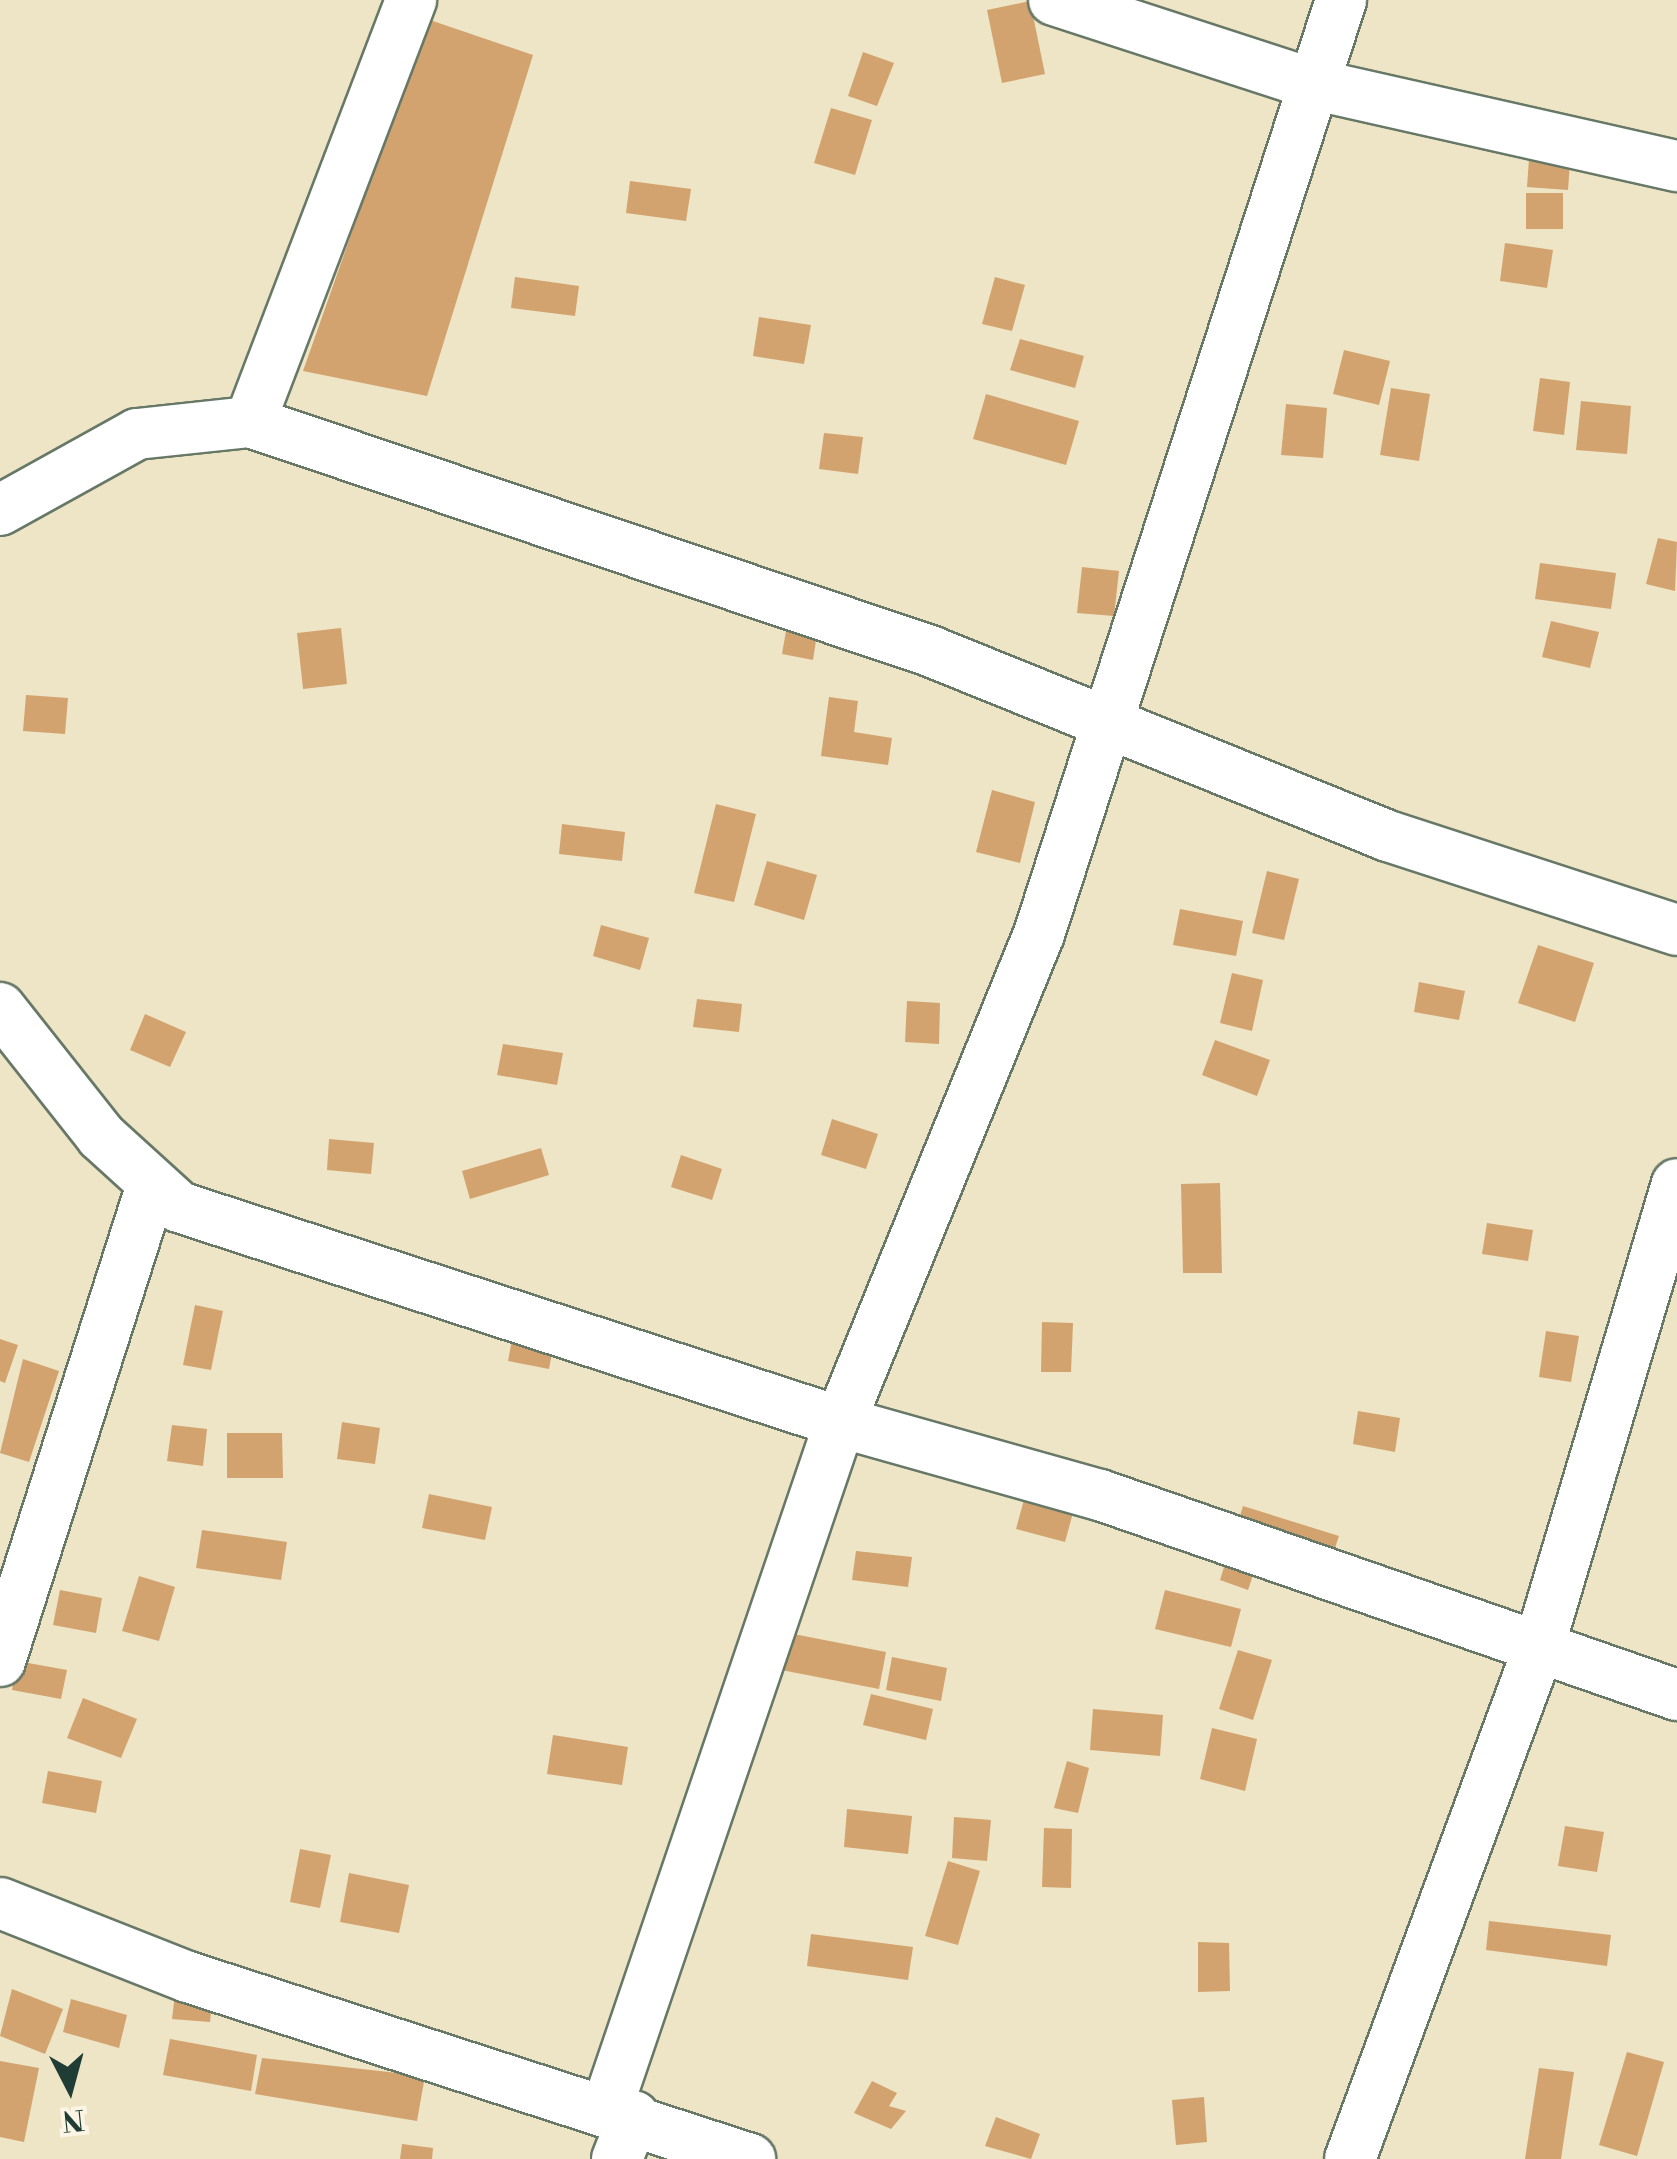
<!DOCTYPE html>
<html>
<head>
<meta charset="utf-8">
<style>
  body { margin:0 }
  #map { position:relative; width:1677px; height:2159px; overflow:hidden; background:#ede5c5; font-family:"Libre Bodoni",serif }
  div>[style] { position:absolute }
  .building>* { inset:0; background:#d3a36f }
  .roads { filter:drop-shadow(2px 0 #677867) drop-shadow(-2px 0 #677867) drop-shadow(0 2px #677867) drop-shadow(0 -2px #677867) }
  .street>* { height:50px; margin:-25px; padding:0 25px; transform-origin:25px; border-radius:25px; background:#fff }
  span { translate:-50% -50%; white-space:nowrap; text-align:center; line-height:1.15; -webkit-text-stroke:8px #fcf5e5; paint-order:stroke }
  .north { position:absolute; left:20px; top:2039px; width:100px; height:100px; -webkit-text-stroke:8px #fcf5e5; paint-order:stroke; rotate:174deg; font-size:28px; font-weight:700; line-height:40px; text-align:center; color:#1f3d34 }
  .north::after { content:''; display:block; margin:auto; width:35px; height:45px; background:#1f3d34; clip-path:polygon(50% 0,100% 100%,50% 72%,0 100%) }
</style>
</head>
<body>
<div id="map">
  <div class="building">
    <div style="clip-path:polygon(1030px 1px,1045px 74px,1002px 83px,987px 10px)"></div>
    <div style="clip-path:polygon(427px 19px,533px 55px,427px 396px,303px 371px)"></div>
    <div style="clip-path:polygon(863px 52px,894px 63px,877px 106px,848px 96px)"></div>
    <div style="clip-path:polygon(831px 108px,872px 120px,855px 175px,814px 163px)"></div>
    <div style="clip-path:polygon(1530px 145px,1571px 149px,1568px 190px,1527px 187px)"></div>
    <div style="clip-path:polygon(630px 181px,691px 189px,686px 221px,626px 213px)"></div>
    <div style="clip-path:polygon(1526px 193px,1563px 193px,1563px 229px,1526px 229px)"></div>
    <div style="clip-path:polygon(1505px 243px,1553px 250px,1547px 288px,1500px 281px)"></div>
    <div style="clip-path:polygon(515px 277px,579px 286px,575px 316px,511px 308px)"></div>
    <div style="clip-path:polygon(995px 277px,1025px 285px,1012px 331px,982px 324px)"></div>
    <div style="clip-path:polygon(759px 317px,811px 325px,804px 364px,753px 356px)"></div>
    <div style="clip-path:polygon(1020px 339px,1084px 356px,1075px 388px,1010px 370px)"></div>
    <div style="clip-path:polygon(1344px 350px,1390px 361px,1379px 405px,1333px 394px)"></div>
    <div style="clip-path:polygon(1540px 378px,1570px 382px,1564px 435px,1533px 431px)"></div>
    <div style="clip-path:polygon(1391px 388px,1430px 394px,1419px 461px,1380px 455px)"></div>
    <div style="clip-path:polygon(986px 394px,1079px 421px,1066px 465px,973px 439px)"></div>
    <div style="clip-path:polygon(1581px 401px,1631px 406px,1627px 454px,1576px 450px)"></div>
    <div style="clip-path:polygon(1286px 404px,1327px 408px,1323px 458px,1281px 455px)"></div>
    <div style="clip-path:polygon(824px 433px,863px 437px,858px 474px,819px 469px)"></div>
    <div style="clip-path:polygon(1658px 538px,1677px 542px,1675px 591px,1646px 584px)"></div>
    <div style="clip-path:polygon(1540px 563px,1616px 573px,1611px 609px,1535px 599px)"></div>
    <div style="clip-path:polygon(1082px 567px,1119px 571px,1114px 616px,1077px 613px)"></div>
    <div style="clip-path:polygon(791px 602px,821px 608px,813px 660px,782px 654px)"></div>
    <div style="clip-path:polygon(1551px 621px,1599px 632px,1590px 668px,1542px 657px)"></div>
    <div style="clip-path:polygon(341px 628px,347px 684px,303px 689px,297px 633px)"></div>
    <div style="clip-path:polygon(26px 695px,68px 698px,65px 734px,23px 731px)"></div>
    <div style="clip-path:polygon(829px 697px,858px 701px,854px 732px,892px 738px,888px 765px,821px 756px)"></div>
    <div style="clip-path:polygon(992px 790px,1035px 802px,1020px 863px,976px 852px)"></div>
    <div style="clip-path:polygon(716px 804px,756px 814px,734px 902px,694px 893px)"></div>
    <div style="clip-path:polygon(562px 824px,625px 832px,622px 861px,559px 854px)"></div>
    <div style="clip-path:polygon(767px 861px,817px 875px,804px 920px,754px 905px)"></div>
    <div style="clip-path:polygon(1267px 871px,1299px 879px,1284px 940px,1252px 933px)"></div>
    <div style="clip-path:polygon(1180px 909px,1243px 921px,1236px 956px,1173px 945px)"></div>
    <div style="clip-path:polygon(601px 925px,649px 938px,640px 970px,593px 956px)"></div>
    <div style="clip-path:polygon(1538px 945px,1594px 963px,1575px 1022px,1518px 1003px)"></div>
    <div style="clip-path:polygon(1232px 973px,1263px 980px,1252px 1031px,1220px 1023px)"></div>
    <div style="clip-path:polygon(1419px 982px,1465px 991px,1459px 1020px,1414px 1012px)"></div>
    <div style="clip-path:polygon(697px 999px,742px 1004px,739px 1032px,693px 1027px)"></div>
    <div style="clip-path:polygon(907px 1001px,940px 1003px,939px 1044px,905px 1042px)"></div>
    <div style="clip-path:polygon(145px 1014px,186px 1032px,170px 1067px,130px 1050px)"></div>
    <div style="clip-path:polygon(1215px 1040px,1270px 1060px,1257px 1096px,1202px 1075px)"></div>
    <div style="clip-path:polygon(503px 1044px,563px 1053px,557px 1085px,497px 1075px)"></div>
    <div style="clip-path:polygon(832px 1119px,878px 1134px,866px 1169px,821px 1155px)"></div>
    <div style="clip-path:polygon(329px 1139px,374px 1143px,371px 1174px,327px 1170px)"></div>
    <div style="clip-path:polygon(541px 1148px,549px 1175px,470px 1199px,462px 1171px)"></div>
    <div style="clip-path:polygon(681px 1155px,722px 1169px,712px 1200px,671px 1187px)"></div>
    <div style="clip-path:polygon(1220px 1183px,1222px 1273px,1183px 1273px,1181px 1184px)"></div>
    <div style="clip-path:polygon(1487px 1223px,1533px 1230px,1528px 1261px,1482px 1254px)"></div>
    <div style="clip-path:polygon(195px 1305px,223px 1311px,211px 1370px,183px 1365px)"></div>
    <div style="clip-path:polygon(1042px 1322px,1073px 1323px,1071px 1372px,1041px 1372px)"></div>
    <div style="clip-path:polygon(514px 1329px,555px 1337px,549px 1369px,508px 1361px)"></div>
    <div style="clip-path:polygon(1546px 1331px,1579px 1336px,1571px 1382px,1539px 1377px)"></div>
    <div style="clip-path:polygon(0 1339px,18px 1345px,5px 1383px,0 1381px)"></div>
    <div style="clip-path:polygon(23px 1359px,59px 1371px,29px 1462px,0 1453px)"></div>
    <div style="clip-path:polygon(1358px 1411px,1400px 1418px,1395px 1452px,1353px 1444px)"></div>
    <div style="clip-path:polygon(342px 1422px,380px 1428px,375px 1464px,337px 1459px)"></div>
    <div style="clip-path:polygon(172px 1425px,207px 1429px,203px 1466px,167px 1461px)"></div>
    <div style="clip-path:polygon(227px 1433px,282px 1433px,283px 1478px,227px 1478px)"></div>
    <div style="clip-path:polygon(429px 1494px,492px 1507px,485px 1540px,422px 1528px)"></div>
    <div style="clip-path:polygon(1025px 1496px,1074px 1509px,1065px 1542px,1016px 1529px)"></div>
    <div style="clip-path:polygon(1243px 1506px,1339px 1536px,1328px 1569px,1262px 1548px,1248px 1590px,1220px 1580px)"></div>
    <div style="clip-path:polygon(202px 1530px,287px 1542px,281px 1580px,196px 1568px)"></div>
    <div style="clip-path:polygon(856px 1551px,912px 1557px,908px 1587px,852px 1580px)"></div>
    <div style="clip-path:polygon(139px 1576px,175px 1587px,159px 1641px,122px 1631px)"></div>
    <div style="clip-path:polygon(60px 1590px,102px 1598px,96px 1633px,53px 1625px)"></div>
    <div style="clip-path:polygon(1165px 1590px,1241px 1609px,1231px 1647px,1155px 1629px)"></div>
    <div style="clip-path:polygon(778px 1631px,886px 1652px,879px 1689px,771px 1668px)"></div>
    <div style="clip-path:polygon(1238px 1650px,1272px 1660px,1253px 1720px,1219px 1709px)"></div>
    <div style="clip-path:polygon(892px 1657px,947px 1668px,941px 1701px,886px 1690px)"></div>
    <div style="clip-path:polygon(17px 1661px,67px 1670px,61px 1699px,12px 1690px)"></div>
    <div style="clip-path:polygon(871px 1694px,933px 1709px,926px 1740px,863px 1725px)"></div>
    <div style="clip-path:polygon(83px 1698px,137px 1719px,121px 1758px,67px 1738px)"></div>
    <div style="clip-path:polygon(1093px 1709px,1163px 1715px,1160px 1756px,1090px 1750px)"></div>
    <div style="clip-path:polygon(1212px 1728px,1257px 1739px,1245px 1791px,1200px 1779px)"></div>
    <div style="clip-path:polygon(553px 1735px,628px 1747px,622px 1785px,547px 1774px)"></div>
    <div style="clip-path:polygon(1067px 1761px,1089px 1768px,1078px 1813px,1054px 1808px)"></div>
    <div style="clip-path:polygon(48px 1771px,102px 1781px,96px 1813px,42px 1803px)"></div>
    <div style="clip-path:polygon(847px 1809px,912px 1816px,908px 1854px,844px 1847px)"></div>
    <div style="clip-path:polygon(954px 1817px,991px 1820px,987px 1861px,952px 1858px)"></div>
    <div style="clip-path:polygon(1565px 1826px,1604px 1832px,1597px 1872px,1558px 1866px)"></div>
    <div style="clip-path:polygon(1044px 1828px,1072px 1829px,1071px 1888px,1042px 1887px)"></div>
    <div style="clip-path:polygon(300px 1849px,331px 1855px,320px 1908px,290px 1902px)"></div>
    <div style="clip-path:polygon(948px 1861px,980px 1871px,958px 1945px,925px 1936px)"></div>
    <div style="clip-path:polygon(349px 1873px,409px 1885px,399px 1933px,340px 1922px)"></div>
    <div style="clip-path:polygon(1489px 1921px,1611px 1935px,1607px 1966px,1486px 1950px)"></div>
    <div style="clip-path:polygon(811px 1934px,913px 1947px,908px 1980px,807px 1966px)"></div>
    <div style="clip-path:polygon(1198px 1942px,1229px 1943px,1230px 1991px,1198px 1992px)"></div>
    <div style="clip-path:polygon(176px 1986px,213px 1990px,210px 2022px,172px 2019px)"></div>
    <div style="clip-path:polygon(12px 1989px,63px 2009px,45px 2054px,0 2036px)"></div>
    <div style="clip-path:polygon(71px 1999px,127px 2015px,119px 2048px,63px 2032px)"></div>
    <div style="clip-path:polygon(170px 2039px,257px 2055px,251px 2091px,163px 2075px)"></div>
    <div style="clip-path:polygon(1627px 2052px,1664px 2062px,1637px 2156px,1599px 2145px)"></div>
    <div style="clip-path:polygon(262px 2058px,425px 2076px,417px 2121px,255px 2094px)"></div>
    <div style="clip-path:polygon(0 2061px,39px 2068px,24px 2142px,0 2137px)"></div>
    <div style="clip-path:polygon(1539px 2068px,1574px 2072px,1561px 2159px,1525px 2159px)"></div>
    <div style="clip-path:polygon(872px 2081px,897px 2093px,889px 2106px,906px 2111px,891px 2129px,854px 2113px)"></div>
    <div style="clip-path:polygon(1204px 2097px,1207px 2142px,1176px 2145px,1172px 2100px)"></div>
    <div style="clip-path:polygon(996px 2117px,1040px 2134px,1031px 2159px,985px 2146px)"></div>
    <div style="clip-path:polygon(402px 2144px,433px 2148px,432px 2159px,400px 2159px)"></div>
  </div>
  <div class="roads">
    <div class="street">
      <div style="left:1054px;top:0;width:271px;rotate:18deg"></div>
      <div style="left:1312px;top:84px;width:374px;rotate:12.7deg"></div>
      <div style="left:250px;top:422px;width:452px;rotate:-69.1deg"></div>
      <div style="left:0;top:510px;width:157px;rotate:-29deg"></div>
      <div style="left:137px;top:434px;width:114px;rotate:-6.1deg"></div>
      <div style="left:250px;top:422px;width:718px;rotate:18.61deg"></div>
      <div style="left:930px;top:651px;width:494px;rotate:22deg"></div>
      <div style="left:1388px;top:836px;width:304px;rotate:18deg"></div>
      <div style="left:0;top:1008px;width:163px;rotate:51.7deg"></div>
      <div style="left:101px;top:1136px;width:105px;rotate:42.3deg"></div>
      <div style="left:179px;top:1207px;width:695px;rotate:18.02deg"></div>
      <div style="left:840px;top:1422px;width:270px;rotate:15.7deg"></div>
      <div style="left:1100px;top:1495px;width:611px;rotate:19.12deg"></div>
      <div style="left:0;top:1661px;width:497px;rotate:-72.3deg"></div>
      <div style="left:0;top:1903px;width:202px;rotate:21.5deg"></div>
      <div style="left:188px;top:1977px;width:591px;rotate:17.94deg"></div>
      <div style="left:607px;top:2108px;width:724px;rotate:-71.24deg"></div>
      <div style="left:840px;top:1422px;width:527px;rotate:-67.82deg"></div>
      <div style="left:1039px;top:934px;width:982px;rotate:-72.08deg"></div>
      <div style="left:617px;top:2159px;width:46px;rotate:-68.4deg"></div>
      <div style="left:1350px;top:2159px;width:543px;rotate:-69.73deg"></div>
      <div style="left:1538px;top:1650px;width:486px;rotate:-73.4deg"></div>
    </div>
  </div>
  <div class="north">N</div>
</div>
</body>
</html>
